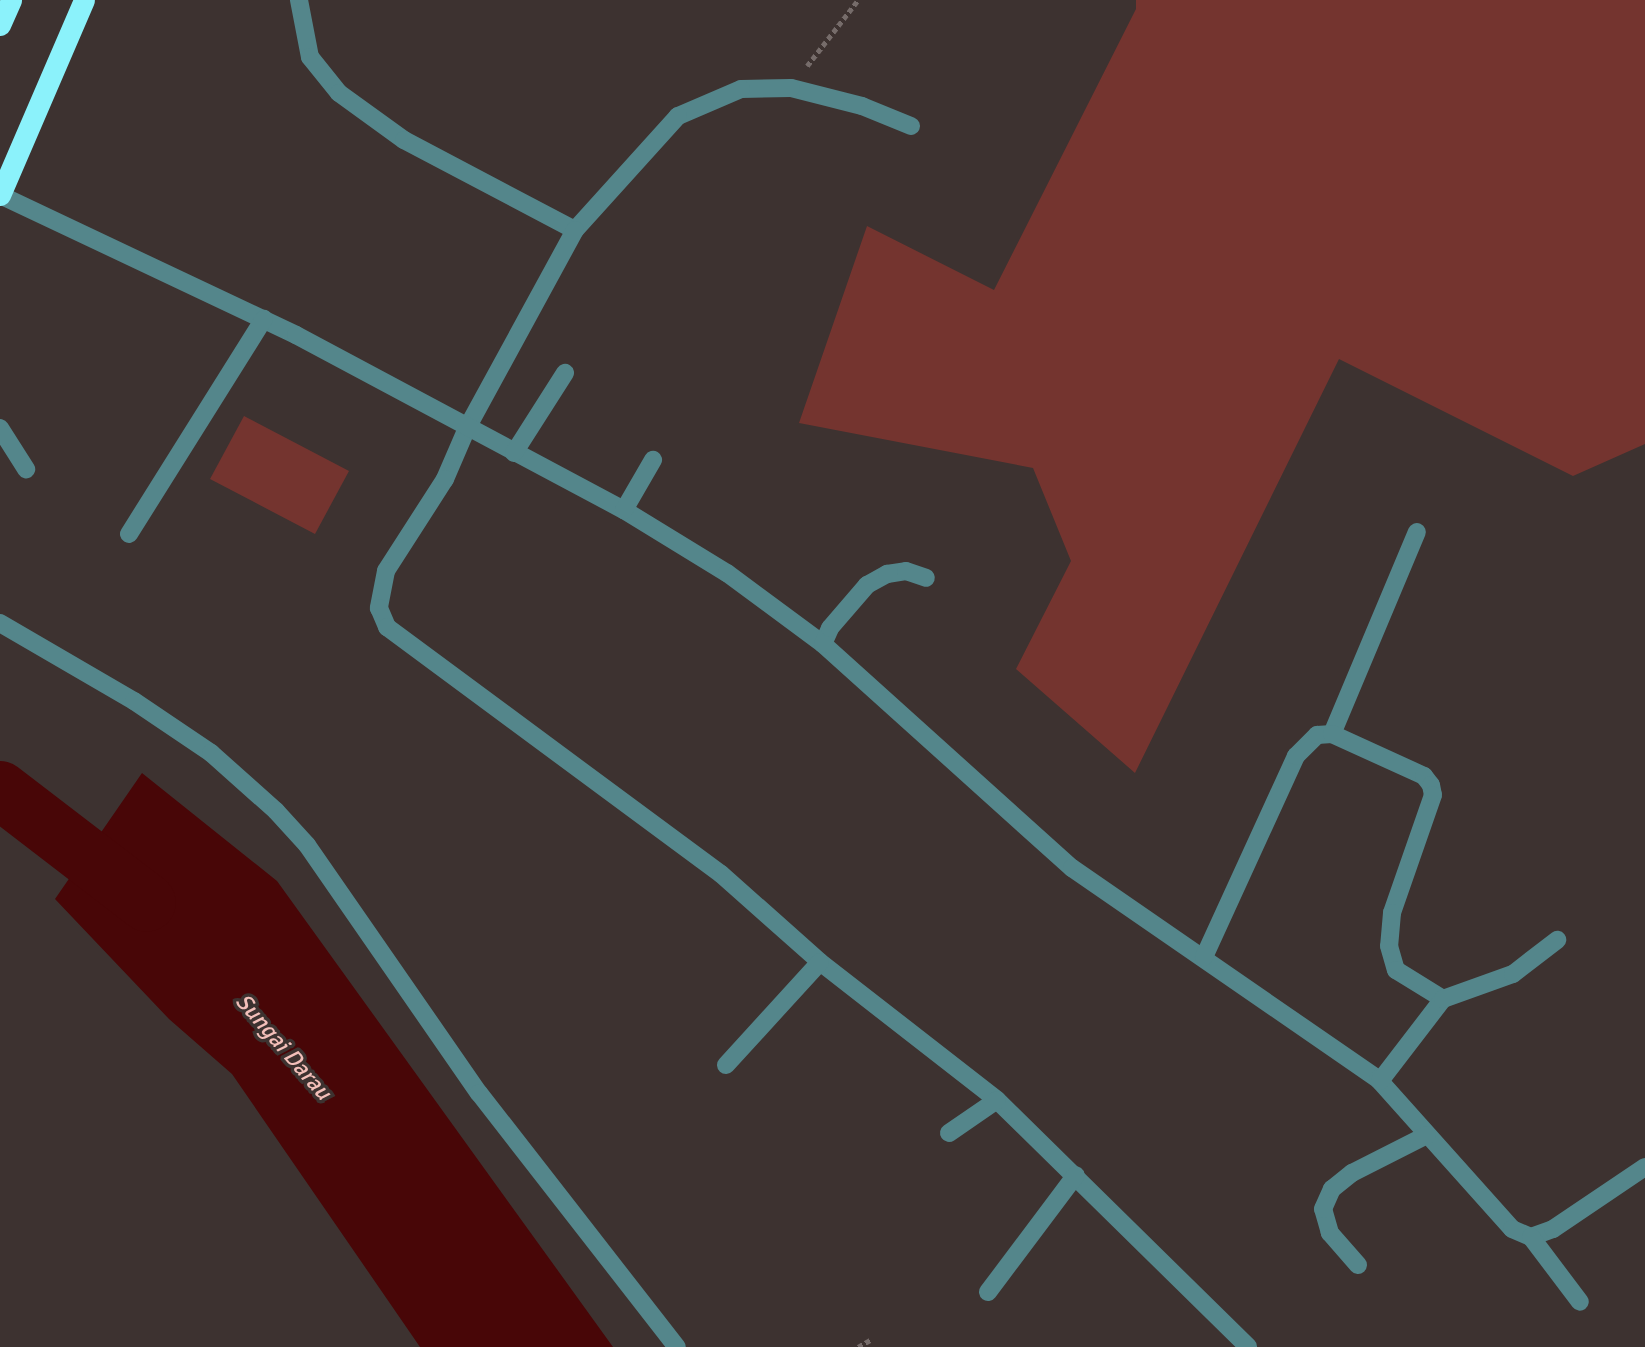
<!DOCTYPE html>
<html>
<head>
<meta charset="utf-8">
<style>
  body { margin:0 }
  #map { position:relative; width:1645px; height:1347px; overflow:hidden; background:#3d3230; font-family:Signika,sans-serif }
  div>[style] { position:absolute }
  .green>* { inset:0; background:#74342f }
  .water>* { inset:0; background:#480607 }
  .river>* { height:58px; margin:-29px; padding:0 29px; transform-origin:29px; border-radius:29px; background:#480607 }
  .path>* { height:4.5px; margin-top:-2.25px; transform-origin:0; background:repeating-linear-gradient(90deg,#766c6a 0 5px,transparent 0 8.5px) }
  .minor>* { height:18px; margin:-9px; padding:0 9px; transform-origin:9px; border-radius:9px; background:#54868b }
  .highway>* { height:21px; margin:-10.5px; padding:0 10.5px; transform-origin:10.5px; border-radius:10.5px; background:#8bf2fb }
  span { translate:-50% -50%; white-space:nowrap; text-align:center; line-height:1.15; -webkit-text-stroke:7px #3d3230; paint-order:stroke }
  .water-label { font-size:23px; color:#f3bfb9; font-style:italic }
</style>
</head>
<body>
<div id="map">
  <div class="green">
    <div style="clip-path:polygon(1136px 0,1645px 0,1645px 444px,1573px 476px,1339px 359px,1135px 773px,1016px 669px,1071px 561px,1033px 468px,799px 423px,867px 226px,994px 290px,1136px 9px)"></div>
    <div style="clip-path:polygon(244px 416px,349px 471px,315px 534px,210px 479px)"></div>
  </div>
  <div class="water">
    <div style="clip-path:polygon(142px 773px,277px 881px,613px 1347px,420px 1347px,232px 1074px,169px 1019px,55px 899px)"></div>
  </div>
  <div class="river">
    <div style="left:0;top:790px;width:185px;rotate:37.5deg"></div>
  </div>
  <div class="path">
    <div style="left:807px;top:66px;width:83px;rotate:-52.3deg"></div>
    <div style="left:858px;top:1347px;width:16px;rotate:-30deg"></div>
  </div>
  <div class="minor">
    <div style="left:299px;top:0;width:58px;rotate:79.1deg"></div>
    <div style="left:310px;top:57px;width:46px;rotate:51.1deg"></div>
    <div style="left:339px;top:93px;width:80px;rotate:35.9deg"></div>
    <div style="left:404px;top:140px;width:193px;rotate:27.8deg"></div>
    <div style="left:911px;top:126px;width:53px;rotate:-157.8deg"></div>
    <div style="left:862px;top:106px;width:73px;rotate:-165.8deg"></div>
    <div style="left:791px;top:88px;width:50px;rotate:178.9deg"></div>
    <div style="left:741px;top:89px;width:69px;rotate:156.8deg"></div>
    <div style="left:678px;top:116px;width:154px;rotate:132.1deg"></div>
    <div style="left:575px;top:230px;width:226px;rotate:118.6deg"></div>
    <div style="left:467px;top:428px;width:56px;rotate:113.3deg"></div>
    <div style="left:445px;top:479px;width:109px;rotate:122.7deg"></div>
    <div style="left:386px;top:571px;width:38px;rotate:101deg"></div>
    <div style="left:379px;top:608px;width:21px;rotate:67deg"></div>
    <div style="left:387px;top:627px;width:415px;rotate:36.5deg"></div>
    <div style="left:721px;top:874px;width:132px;rotate:41.6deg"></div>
    <div style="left:820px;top:962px;width:224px;rotate:37.9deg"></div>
    <div style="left:997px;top:1100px;width:352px;rotate:44.5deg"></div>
    <div style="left:0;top:195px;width:327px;rotate:25.3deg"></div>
    <div style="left:296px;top:335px;width:372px;rotate:28.1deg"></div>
    <div style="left:624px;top:510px;width:121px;rotate:31.5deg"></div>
    <div style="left:727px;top:573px;width:119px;rotate:36.5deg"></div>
    <div style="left:823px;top:644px;width:335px;rotate:42deg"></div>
    <div style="left:1072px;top:868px;width:372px;rotate:34.6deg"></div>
    <div style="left:1378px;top:1079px;width:201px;rotate:48.2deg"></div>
    <div style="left:1512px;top:1229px;width:21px;rotate:23deg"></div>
    <div style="left:1531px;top:1237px;width:23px;rotate:-20deg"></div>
    <div style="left:1553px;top:1229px;width:111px;rotate:-34deg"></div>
    <div style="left:0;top:428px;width:49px;rotate:57.6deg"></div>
    <div style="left:514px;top:453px;width:95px;rotate:-57.5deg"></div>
    <div style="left:624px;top:510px;width:58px;rotate:-59.9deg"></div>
    <div style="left:129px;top:534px;width:254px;rotate:-57.9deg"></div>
    <div style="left:0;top:623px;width:155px;rotate:30.2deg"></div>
    <div style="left:134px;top:701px;width:93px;rotate:34deg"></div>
    <div style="left:211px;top:753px;width:87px;rotate:41.7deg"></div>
    <div style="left:276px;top:811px;width:46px;rotate:47.6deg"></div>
    <div style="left:307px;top:845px;width:302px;rotate:55.3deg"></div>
    <div style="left:479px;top:1093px;width:322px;rotate:52.1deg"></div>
    <div style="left:823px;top:644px;width:17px;rotate:-66deg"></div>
    <div style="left:830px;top:628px;width:57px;rotate:-49.3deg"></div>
    <div style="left:867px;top:585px;width:23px;rotate:-29deg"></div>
    <div style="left:887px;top:574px;width:19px;rotate:-9deg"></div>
    <div style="left:906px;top:571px;width:21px;rotate:19deg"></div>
    <div style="left:1332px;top:734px;width:219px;rotate:-67.2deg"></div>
    <div style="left:1204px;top:957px;width:221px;rotate:-65.4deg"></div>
    <div style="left:1296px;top:756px;width:30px;rotate:-45deg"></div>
    <div style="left:1317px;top:735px;width:15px;rotate:-4deg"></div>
    <div style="left:1332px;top:734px;width:101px;rotate:24.5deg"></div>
    <div style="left:1424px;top:776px;width:11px;rotate:52deg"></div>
    <div style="left:1431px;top:785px;width:10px;rotate:79deg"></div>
    <div style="left:1433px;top:795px;width:125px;rotate:109.2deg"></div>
    <div style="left:1392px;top:913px;width:33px;rotate:95deg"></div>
    <div style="left:1389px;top:946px;width:25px;rotate:74deg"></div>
    <div style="left:1396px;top:970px;width:55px;rotate:31.7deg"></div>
    <div style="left:726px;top:1065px;width:139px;rotate:-47.6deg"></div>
    <div style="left:1380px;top:1081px;width:103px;rotate:-52.5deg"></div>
    <div style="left:1443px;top:999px;width:74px;rotate:-19.7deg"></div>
    <div style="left:1513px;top:974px;width:56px;rotate:-37.7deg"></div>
    <div style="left:949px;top:1133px;width:58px;rotate:-34.5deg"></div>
    <div style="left:1531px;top:1237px;width:81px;rotate:53deg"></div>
    <div style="left:1358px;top:1265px;width:43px;rotate:-131.2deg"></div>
    <div style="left:1330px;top:1233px;width:25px;rotate:-106deg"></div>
    <div style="left:1323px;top:1209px;width:22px;rotate:-66deg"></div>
    <div style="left:1332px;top:1189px;width:26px;rotate:-39deg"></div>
    <div style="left:1352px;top:1173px;width:84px;rotate:-26.9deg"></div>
    <div style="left:988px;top:1292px;width:146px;rotate:-53.1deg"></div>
  </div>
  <div class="highway">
    <div style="left:0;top:25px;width:27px;rotate:-66deg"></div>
    <div style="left:0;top:195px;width:212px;rotate:-66.7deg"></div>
  </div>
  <div class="water-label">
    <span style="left:283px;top:1047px;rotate:49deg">Sungai Darau</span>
  </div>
</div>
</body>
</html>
